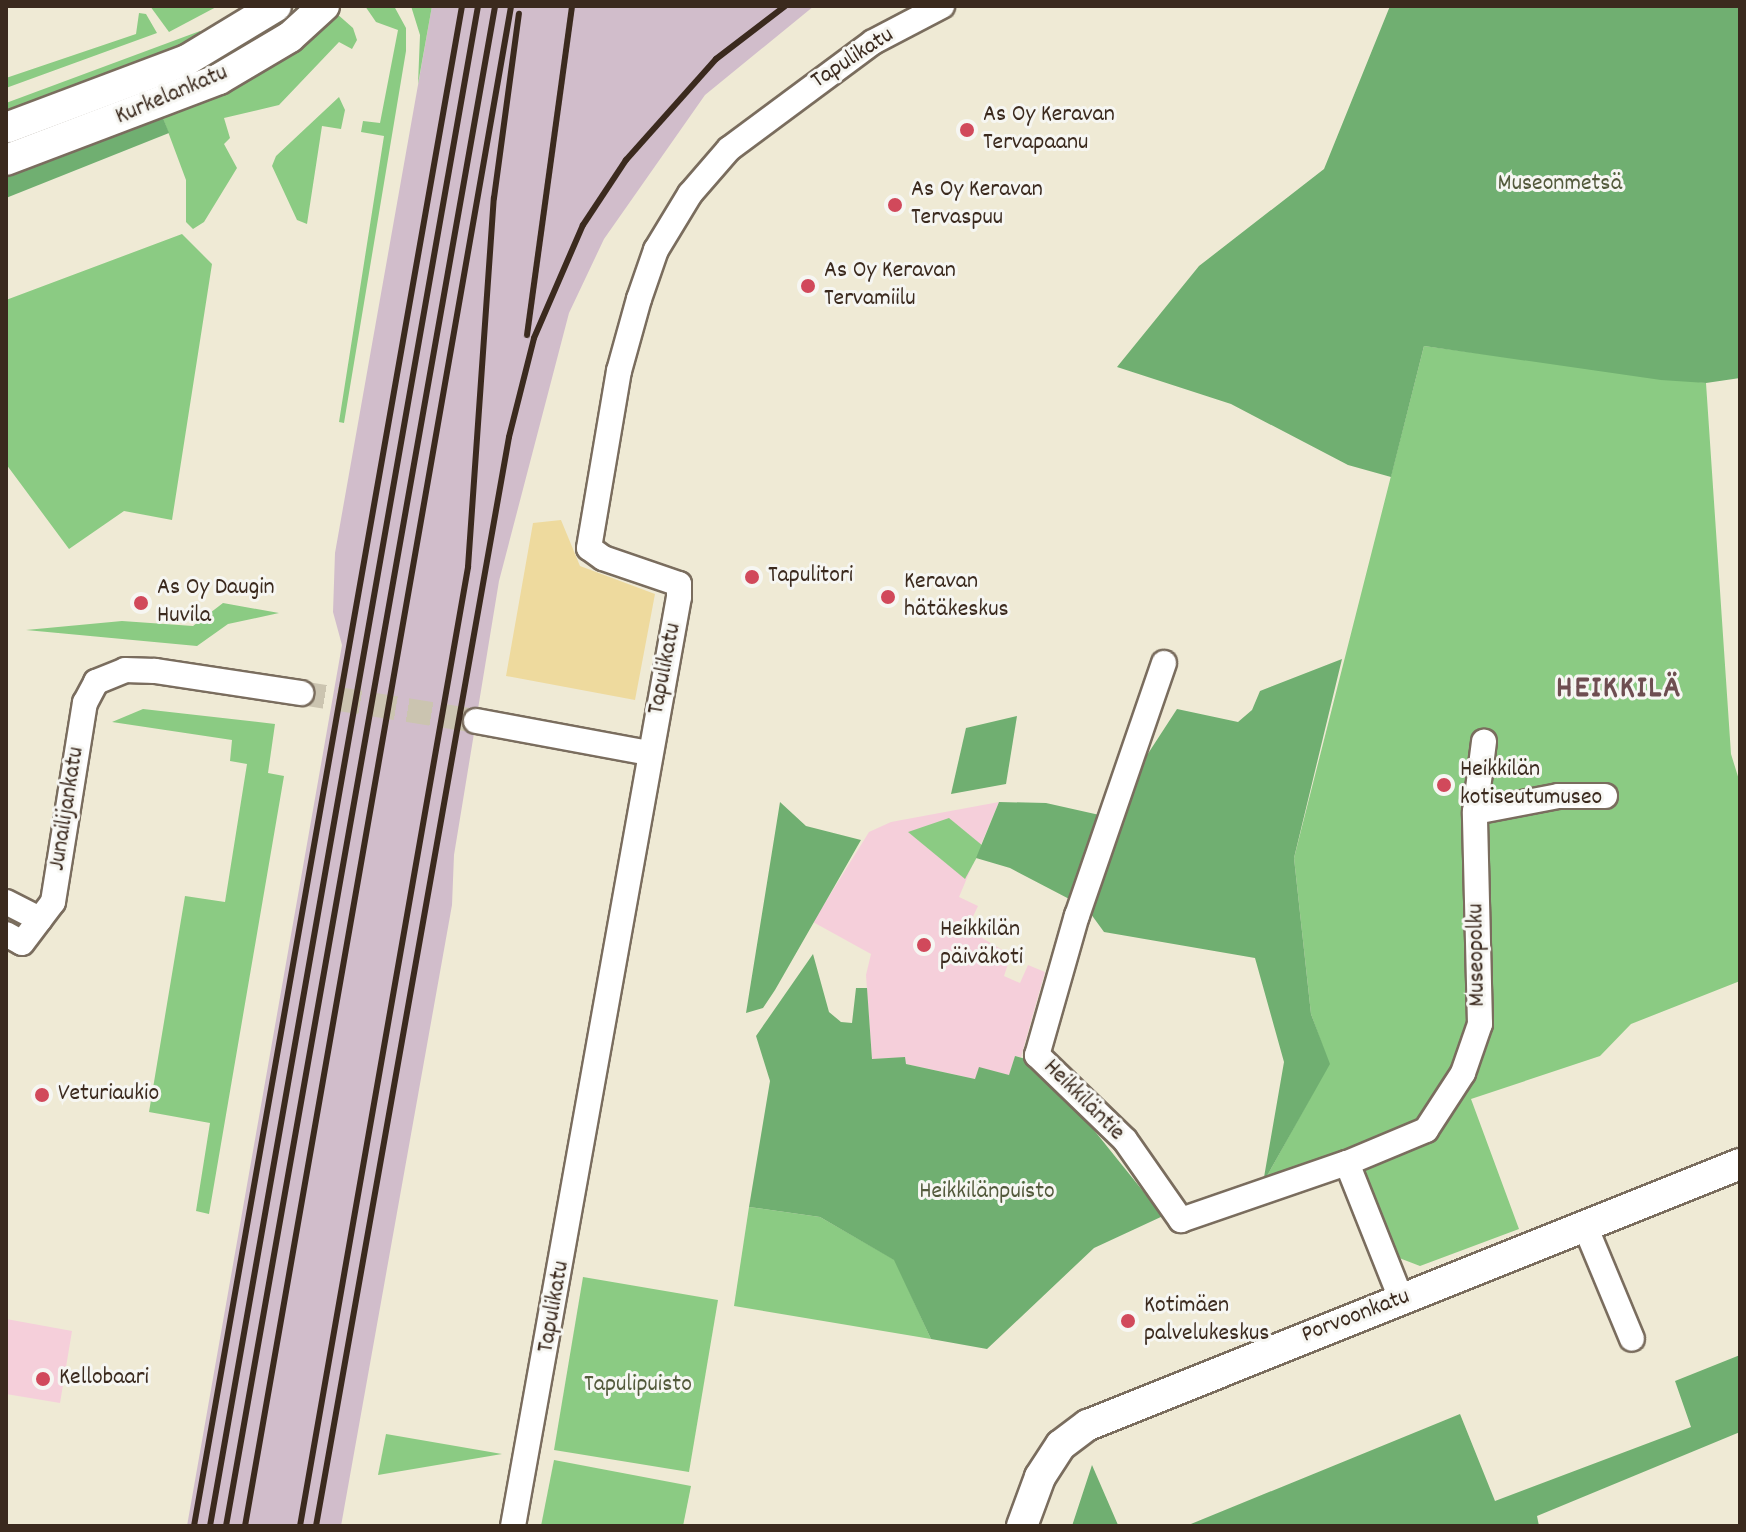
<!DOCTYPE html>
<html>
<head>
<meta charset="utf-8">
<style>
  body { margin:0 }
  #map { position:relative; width:1746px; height:1532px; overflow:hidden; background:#efead5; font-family:Dekko,sans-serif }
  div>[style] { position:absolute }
  .built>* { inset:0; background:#f5cfda }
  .industrial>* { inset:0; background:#d1bdcb }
  .green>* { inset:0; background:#8bcb83 }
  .forest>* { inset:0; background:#70af71 }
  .sand>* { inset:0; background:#eeda9e }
  .minor-tunnel>* { height:24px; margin-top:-12px; transform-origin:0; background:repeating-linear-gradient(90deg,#cbc4b0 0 24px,transparent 0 36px) }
  .roads { filter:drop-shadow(2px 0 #7a6d5e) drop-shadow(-2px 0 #7a6d5e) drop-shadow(0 2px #7a6d5e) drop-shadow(0 -2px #7a6d5e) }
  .minor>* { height:24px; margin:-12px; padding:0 12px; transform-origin:12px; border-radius:12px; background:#fff }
  .tertiary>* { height:30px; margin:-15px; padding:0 15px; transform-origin:15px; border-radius:15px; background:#fff }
  .rail>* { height:6px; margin:-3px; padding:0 3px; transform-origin:3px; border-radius:3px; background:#3b2a1e }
  .dots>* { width:22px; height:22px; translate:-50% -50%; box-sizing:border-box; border:4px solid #f6f6f2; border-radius:50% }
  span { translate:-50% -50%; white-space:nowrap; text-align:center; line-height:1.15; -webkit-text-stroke:6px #f6f6f2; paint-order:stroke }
  .street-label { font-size:24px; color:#3b2a1e }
  .poi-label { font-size:24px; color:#3b2a1e }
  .left { translate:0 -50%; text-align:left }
  .park-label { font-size:24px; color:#535a3c }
  .district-label { font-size:32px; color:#6e4e51; font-weight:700; letter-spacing:2px }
  .frame { position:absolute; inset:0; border:8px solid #3b2a1e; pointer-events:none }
</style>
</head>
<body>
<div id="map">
  <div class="built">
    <div style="clip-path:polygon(999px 802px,959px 897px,978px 906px,967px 929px,1011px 955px,1004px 976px,1020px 983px,1028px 965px,1045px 972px,1021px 1057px,1015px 1056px,1009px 1076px,975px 1079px,906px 1064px,904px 1058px,872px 1059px,866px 975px,871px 954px,813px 922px,869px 832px,891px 822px)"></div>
    <div style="clip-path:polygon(6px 1319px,72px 1331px,60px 1403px,6px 1394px)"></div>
  </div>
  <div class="industrial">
    <div style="clip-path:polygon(432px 6px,814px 6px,705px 95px,604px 239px,569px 313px,499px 581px,454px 855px,452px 905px,341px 1526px,187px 1526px,342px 645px,333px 612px,335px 553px)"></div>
  </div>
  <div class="green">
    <div style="clip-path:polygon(150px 6px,218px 6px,169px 32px)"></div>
    <div style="clip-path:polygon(365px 6px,394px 6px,406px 28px,406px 51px,344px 423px,339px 422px,384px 136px,361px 132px,363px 121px,380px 123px,398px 30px,376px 22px)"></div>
    <div style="clip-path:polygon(411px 6px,432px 6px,418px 84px,420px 35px)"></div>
    <div style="clip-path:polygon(139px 13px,146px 14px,157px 33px,6px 88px,6px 78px,136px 34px)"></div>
    <div style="clip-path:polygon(336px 13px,353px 28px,357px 40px,352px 49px,339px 42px,279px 105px,224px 118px,230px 138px,224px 144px,237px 168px,204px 222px,193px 229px,186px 222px,186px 180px,161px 113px)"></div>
    <div style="clip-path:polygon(200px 31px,204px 36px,196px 44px,6px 118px,6px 103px)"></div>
    <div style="clip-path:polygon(339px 97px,345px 110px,341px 129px,322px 126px,307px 224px,297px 220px,272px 166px,276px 156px)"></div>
    <div style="clip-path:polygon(182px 234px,212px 264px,172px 520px,124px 511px,69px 549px,6px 464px,6px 300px)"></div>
    <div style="clip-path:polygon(1424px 346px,1706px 383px,1731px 754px,1740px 783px,1740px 981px,1631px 1024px,1600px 1056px,1471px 1099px,1519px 1229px,1420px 1266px,1394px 1256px,1354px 1152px,1263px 1183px,1329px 1064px,1311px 1014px,1294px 858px)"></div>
    <div style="clip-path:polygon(223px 603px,279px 613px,228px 624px,197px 646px,26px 630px,122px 621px,193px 626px)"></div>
    <div style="clip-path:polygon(143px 709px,275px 724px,268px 773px,284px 776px,209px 1214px,196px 1211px,210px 1123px,149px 1112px,185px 896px,225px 902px,247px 764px,230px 761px,232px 740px,112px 722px)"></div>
    <div style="clip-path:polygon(949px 818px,983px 846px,965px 879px,908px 832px)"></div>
    <div style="clip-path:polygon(749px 1207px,820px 1217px,895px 1260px,931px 1339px,734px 1306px)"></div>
    <div style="clip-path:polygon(583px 1277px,718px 1300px,689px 1472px,554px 1450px)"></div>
    <div style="clip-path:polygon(386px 1434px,502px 1454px,378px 1475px)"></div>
    <div style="clip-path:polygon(554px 1460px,691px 1486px,683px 1526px,541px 1526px)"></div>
  </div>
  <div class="forest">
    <div style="clip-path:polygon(1390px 6px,1740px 6px,1740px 378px,1706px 383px,1661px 380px,1424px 346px,1391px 477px,1348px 465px,1231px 404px,1117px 367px,1199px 266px,1324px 169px)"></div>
    <div style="clip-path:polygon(161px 113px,169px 133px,6px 198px,6px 173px)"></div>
    <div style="clip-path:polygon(1342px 659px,1294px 858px,1311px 1014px,1330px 1064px,1263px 1183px,1284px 1062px,1255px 958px,1104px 932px,1088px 910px,1125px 789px,1177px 709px,1238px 722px,1252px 710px,1260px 691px)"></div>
    <div style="clip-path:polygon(1017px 716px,1006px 784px,951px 794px,966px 728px)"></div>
    <div style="clip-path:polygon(780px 802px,806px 826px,861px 840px,775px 990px,763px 1008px,746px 1013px)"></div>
    <div style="clip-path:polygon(999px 802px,1046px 803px,1104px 816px,1075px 902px,1010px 868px,976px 858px)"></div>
    <div style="clip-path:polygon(813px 954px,829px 1012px,841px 1022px,852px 1023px,856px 988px,867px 988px,872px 1059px,905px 1057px,906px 1064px,975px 1079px,979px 1067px,1009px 1075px,1015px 1056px,1040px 1063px,1163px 1216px,1094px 1248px,987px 1349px,931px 1339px,894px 1260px,820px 1217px,749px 1207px,770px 1081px,756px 1036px)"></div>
    <div style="clip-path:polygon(1740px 1355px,1740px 1432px,1537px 1516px,1539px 1526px,1186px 1526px,1460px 1414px,1495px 1501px,1691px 1427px,1675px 1381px)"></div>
    <div style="clip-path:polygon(1092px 1465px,1118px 1525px,1120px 1526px,1072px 1526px)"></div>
  </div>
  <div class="sand">
    <div style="clip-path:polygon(561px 520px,580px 566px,655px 594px,635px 700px,506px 676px,533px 523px)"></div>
  </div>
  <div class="minor-tunnel">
    <div style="left:301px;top:693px;width:177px;rotate:9.1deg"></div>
  </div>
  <div class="roads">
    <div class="minor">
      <div style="left:1164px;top:663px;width:267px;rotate:109deg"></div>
      <div style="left:1077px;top:915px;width:146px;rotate:105.9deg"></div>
      <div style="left:1037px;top:1055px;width:122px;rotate:44deg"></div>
      <div style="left:1125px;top:1140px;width:98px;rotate:55deg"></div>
      <div style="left:1181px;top:1220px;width:176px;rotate:-19deg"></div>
      <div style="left:1347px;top:1163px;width:146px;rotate:68.3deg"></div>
      <div style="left:476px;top:721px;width:176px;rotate:10.5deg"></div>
      <div style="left:1475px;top:812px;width:71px;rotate:-82.7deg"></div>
      <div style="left:6px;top:902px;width:38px;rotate:27deg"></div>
      <div style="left:6px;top:934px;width:18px;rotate:29deg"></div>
      <div style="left:22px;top:943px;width:51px;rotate:-52.9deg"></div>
      <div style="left:53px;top:902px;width:202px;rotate:-80.9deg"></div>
      <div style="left:85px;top:703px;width:24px;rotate:-62deg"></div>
      <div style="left:96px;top:682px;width:31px;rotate:-22deg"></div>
      <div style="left:125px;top:670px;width:30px;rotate:2deg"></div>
      <div style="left:155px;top:671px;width:148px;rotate:8.6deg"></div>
      <div style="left:1347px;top:1163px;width:86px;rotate:-22.7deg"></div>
      <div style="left:1426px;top:1130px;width:68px;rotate:-57deg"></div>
      <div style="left:1463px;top:1073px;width:52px;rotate:-70.9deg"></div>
      <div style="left:1480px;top:1024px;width:212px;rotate:-91.4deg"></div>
      <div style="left:1475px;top:812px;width:85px;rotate:-10.9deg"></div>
      <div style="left:1558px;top:796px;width:47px"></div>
      <div style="left:1585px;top:1226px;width:122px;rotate:67.4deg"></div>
      <div style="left:513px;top:1526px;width:944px;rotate:-79.87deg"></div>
      <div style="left:679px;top:597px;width:13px;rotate:-90deg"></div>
      <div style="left:679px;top:584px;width:80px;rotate:-161.1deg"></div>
      <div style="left:603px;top:558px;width:17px;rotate:-144deg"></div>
      <div style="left:589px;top:548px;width:180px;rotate:-80.4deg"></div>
      <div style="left:619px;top:371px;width:75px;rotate:-74.5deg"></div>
      <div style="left:639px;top:299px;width:52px;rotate:-70.9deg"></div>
      <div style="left:656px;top:250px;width:66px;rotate:-58.7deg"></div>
      <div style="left:690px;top:194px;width:60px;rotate:-49.1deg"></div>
      <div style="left:729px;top:149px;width:179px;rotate:-36.6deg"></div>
      <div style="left:873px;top:42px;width:78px;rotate:-27.6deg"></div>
    </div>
    <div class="tertiary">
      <div style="left:6px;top:128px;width:193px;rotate:-20.6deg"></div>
      <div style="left:187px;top:60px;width:104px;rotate:-31.2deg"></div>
      <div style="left:6px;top:160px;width:228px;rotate:-20.8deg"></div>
      <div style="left:219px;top:79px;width:82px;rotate:-30.6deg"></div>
      <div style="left:290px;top:37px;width:46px;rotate:-42.4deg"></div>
      <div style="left:1022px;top:1526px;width:52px;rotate:-69.8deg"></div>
      <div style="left:1040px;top:1477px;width:38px;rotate:-57deg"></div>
      <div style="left:1061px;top:1445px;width:34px;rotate:-37deg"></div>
      <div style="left:1088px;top:1425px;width:702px;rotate:-21.82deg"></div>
    </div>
  </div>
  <div class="rail">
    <div style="left:527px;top:335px;width:332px;rotate:-82.2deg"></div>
    <div style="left:194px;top:1526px;width:1543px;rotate:-80deg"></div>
    <div style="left:210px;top:1526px;width:1543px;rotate:-80deg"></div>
    <div style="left:226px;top:1526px;width:1544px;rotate:-79.96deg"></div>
    <div style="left:245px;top:1526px;width:1543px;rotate:-80.07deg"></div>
    <div style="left:300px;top:1526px;width:974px;rotate:-80.06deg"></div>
    <div style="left:468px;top:567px;width:370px;rotate:-86deg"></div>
    <div style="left:494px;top:198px;width:186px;rotate:-82.3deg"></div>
    <div style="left:316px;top:1526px;width:1106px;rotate:-79.95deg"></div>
    <div style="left:509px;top:437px;width:102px;rotate:-75.8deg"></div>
    <div style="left:534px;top:338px;width:123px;rotate:-66.6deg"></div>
    <div style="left:583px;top:225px;width:78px;rotate:-56.5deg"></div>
    <div style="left:626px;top:160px;width:135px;rotate:-48.3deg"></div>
    <div style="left:716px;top:59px;width:87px;rotate:-37.5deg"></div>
  </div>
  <div class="dots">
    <div style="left:967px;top:130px;background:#d1495b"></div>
    <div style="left:895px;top:205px;background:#d1495b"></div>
    <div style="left:808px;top:286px;background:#d1495b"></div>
    <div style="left:752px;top:577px;background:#d1495b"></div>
    <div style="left:888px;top:597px;background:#d1495b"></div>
    <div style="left:141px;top:603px;background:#d1495b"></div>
    <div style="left:1444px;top:785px;background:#d1495b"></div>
    <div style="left:924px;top:945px;background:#d1495b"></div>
    <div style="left:42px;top:1095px;background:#d1495b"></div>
    <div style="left:1128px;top:1321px;background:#d1495b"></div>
    <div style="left:43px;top:1379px;background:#d1495b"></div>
  </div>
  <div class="street-label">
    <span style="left:853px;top:59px;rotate:-33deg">Tapulikatu</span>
    <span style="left:172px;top:96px;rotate:-23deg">Kurkelankatu</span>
    <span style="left:666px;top:669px;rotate:-79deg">Tapulikatu</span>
    <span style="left:68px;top:809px;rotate:-81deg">Junailijankatu</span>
    <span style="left:1478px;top:955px;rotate:-91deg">Museopolku</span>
    <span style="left:1083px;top:1101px;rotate:45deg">Heikkiläntie</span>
    <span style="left:555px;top:1307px;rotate:-80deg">Tapulikatu</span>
    <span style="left:1356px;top:1317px;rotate:-21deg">Porvoonkatu</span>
  </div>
  <div class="poi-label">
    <span class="left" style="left:983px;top:130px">As Oy Keravan<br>Tervapaanu</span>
    <span class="left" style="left:911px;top:205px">As Oy Keravan<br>Tervaspuu</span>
    <span class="left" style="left:824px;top:286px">As Oy Keravan<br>Tervamiilu</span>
    <span class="left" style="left:768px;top:577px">Tapulitori</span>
    <span class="left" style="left:904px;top:597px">Keravan<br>hätäkeskus</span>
    <span class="left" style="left:157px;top:603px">As Oy Daugin<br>Huvila</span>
    <span class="left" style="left:1460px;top:785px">Heikkilän<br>kotiseutumuseo</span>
    <span class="left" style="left:940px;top:945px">Heikkilän<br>päiväkoti</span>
    <span class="left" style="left:58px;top:1095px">Veturiaukio</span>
    <span class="left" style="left:1144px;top:1321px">Kotimäen<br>palvelukeskus</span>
    <span class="left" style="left:59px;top:1379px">Kellobaari</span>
  </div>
  <div class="park-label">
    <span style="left:1560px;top:185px">Museonmetsä</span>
    <span style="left:987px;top:1193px">Heikkilänpuisto</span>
    <span style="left:638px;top:1386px">Tapulipuisto</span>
  </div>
  <div class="district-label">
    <span style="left:1619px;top:690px">HEIKKILÄ</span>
  </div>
  <div class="frame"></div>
</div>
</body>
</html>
